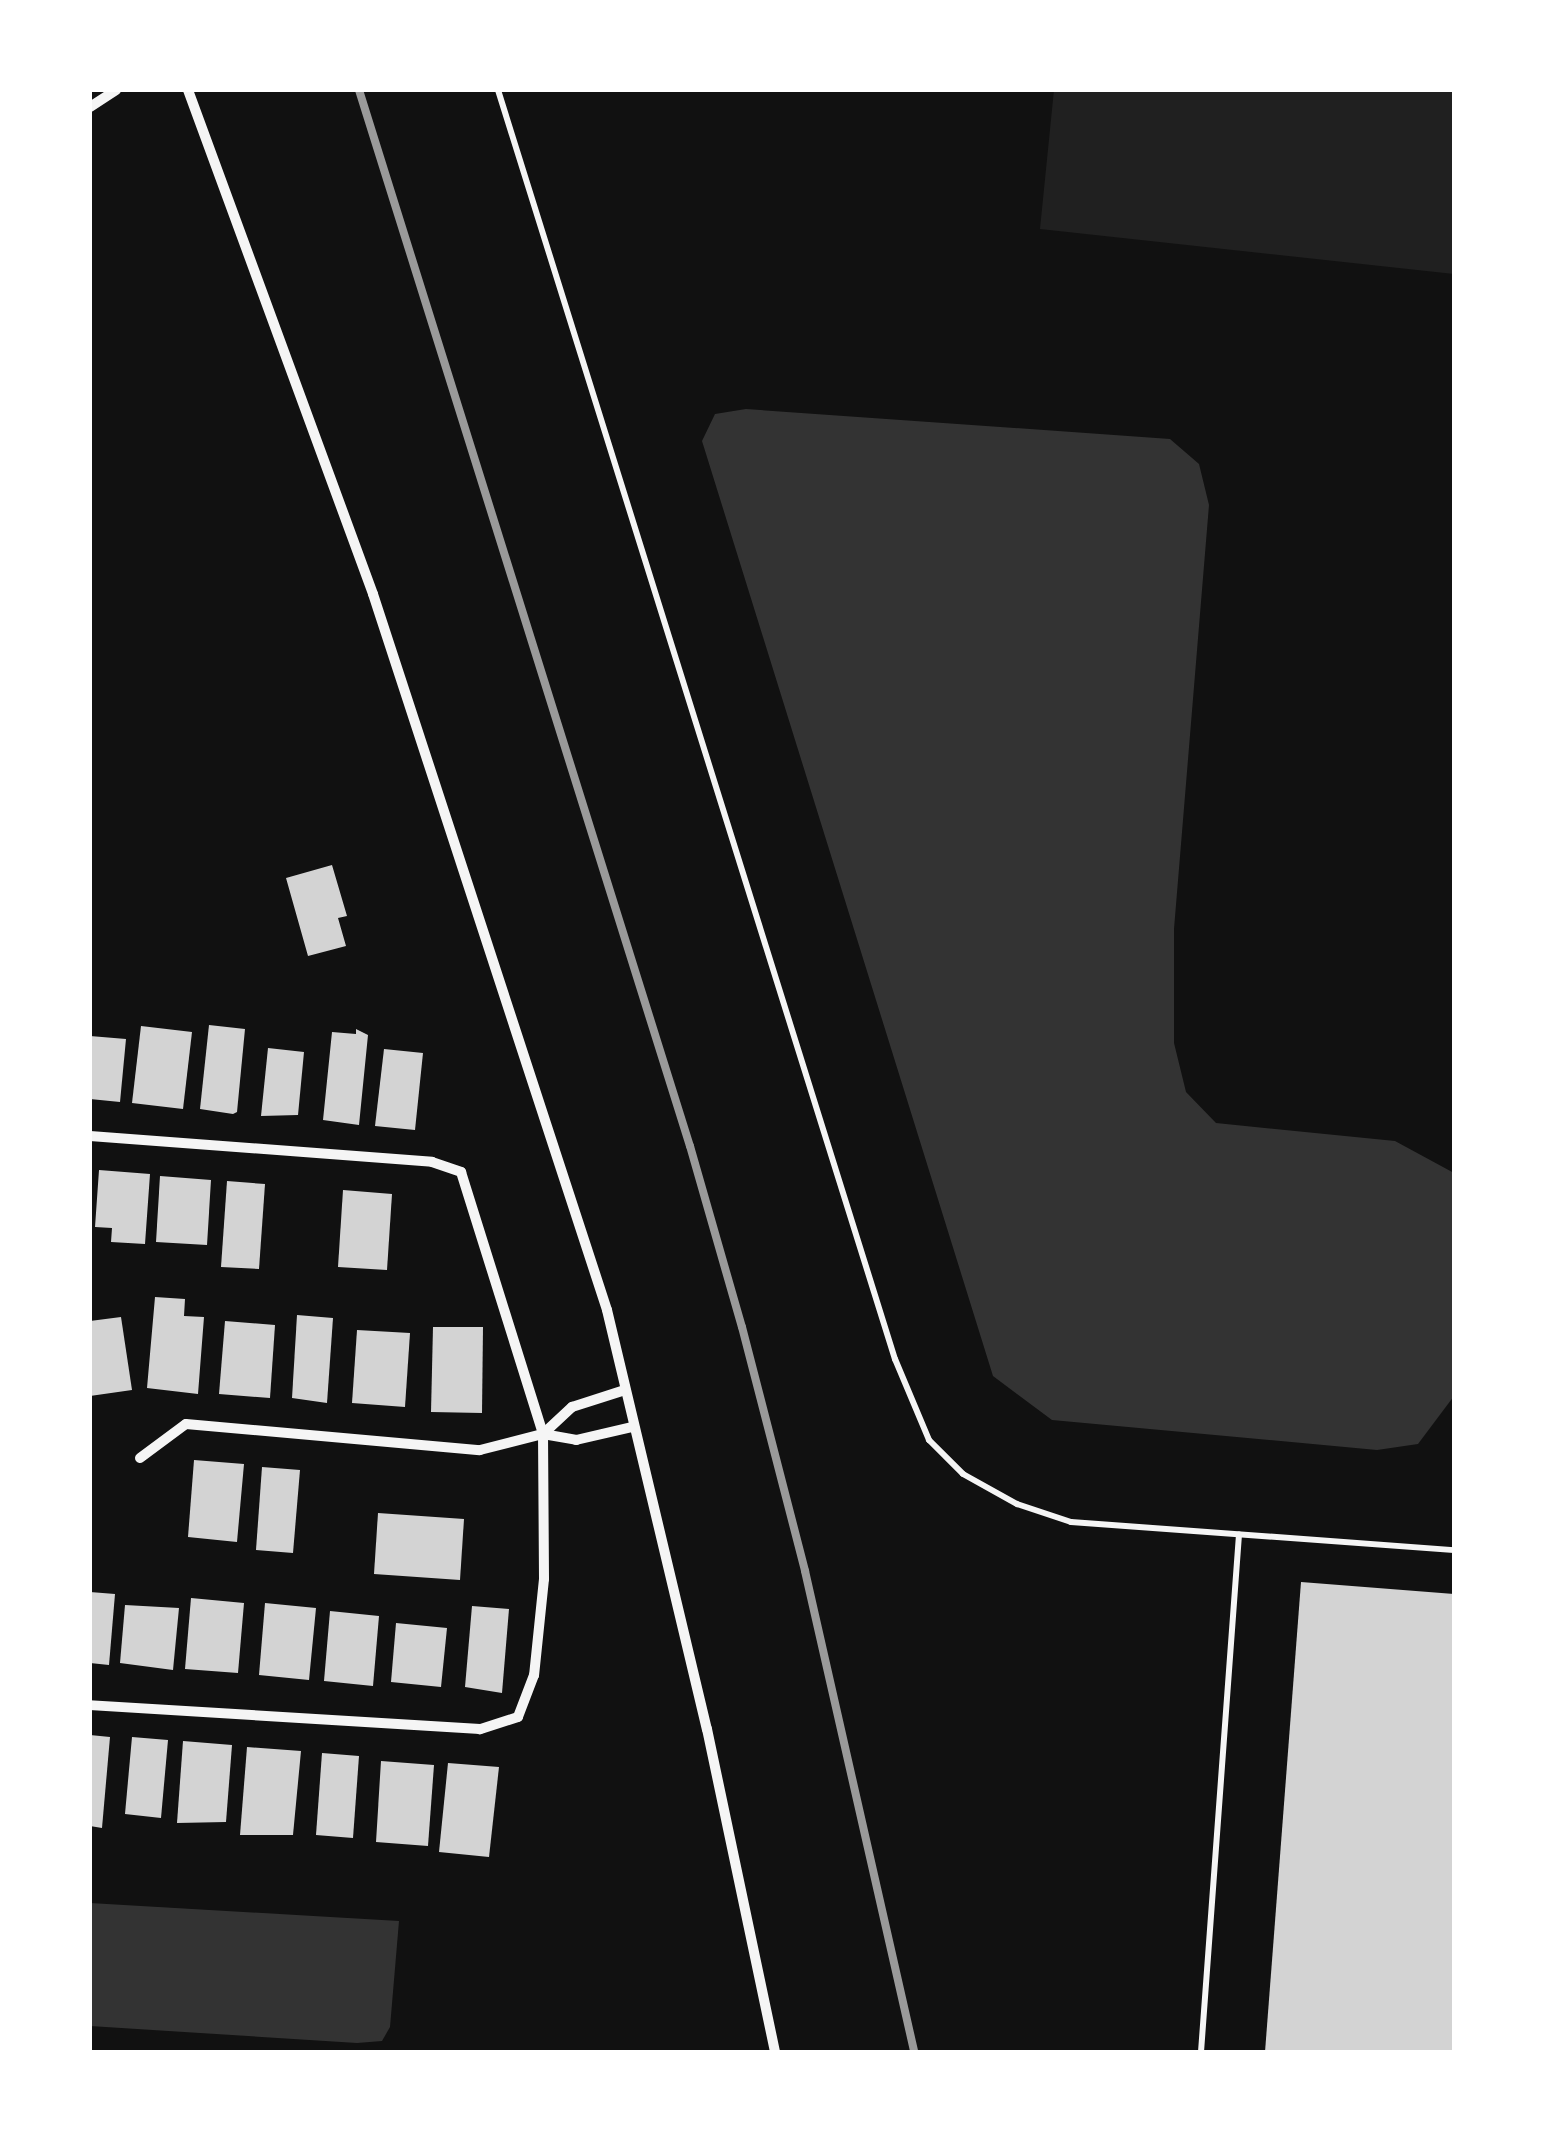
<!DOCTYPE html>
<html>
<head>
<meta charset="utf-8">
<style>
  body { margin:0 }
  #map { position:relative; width:1544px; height:2142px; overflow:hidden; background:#111; font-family:Figtree,sans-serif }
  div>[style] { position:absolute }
  .green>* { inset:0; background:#202020 }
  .water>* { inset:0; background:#333 }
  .building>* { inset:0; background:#d3d3d3 }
  .service>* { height:6px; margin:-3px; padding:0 3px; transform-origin:3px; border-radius:3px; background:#f5f5f5 }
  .minor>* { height:10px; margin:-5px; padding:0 5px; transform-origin:5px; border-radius:5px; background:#f5f5f5 }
  .rail>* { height:8px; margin:-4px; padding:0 4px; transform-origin:4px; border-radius:4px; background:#9a9a9a }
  span { translate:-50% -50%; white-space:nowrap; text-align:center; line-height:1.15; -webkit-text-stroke:8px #fff; paint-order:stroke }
  .frame { position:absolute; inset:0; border:92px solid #fff; pointer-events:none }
</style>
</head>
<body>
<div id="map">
  <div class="green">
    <div style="clip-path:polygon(1054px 90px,1454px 90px,1454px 274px,1040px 229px)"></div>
  </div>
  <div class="water">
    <div style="clip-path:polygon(746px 409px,1170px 439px,1199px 464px,1209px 505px,1174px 929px,1174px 1043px,1186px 1092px,1216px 1123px,1395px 1141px,1454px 1173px,1454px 1396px,1418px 1444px,1377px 1450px,1052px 1420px,993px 1376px,702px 441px,715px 414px)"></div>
    <div style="clip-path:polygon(90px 1903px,399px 1921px,390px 2027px,382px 2041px,357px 2043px,90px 2026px)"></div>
  </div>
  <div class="building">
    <div style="clip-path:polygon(332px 865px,347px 916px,338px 918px,346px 946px,308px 956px,286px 878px)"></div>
    <div style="clip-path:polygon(209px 1025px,245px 1029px,237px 1112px,233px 1114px,200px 1109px)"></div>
    <div style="clip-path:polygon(141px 1026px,192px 1032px,183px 1109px,132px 1103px)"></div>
    <div style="clip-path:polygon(356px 1029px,368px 1035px,359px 1125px,323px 1120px,332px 1032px,356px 1034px)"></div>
    <div style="clip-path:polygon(90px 1036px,126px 1039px,120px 1102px,90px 1099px)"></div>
    <div style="clip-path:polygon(268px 1048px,304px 1052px,298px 1115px,261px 1116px)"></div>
    <div style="clip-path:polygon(384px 1049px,423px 1053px,415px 1130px,375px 1126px)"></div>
    <div style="clip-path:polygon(99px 1170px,150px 1174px,145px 1244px,111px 1242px,112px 1228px,95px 1227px)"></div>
    <div style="clip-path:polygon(160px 1176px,211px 1180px,207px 1245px,156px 1242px)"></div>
    <div style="clip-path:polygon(227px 1181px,265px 1184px,259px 1269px,221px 1267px)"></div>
    <div style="clip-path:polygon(343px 1190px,392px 1194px,387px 1270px,338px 1267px)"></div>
    <div style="clip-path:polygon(155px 1297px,185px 1299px,184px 1316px,204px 1317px,198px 1394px,147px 1388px)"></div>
    <div style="clip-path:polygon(297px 1315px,333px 1318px,327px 1403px,292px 1398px)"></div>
    <div style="clip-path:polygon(121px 1317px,132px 1390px,90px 1396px,90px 1321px)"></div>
    <div style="clip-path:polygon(225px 1321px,275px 1325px,270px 1398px,219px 1394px)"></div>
    <div style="clip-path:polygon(433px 1327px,483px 1327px,482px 1413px,431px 1412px)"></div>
    <div style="clip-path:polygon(357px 1330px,410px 1333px,405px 1407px,352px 1403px)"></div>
    <div style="clip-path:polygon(194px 1460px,244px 1464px,237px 1542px,188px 1537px)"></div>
    <div style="clip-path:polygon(262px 1467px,300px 1470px,293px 1553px,256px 1550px)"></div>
    <div style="clip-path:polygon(378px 1513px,464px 1519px,460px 1580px,374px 1574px)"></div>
    <div style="clip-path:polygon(1301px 1582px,1454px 1594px,1454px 2052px,1265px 2052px)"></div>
    <div style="clip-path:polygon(90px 1592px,115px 1594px,109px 1665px,90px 1663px)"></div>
    <div style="clip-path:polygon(191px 1598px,244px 1603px,238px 1673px,185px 1669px)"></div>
    <div style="clip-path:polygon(265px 1603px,316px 1608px,309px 1680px,259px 1675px)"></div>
    <div style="clip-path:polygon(125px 1605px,179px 1608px,173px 1670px,120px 1663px)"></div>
    <div style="clip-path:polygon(472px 1606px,509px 1609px,502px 1693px,465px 1687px)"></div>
    <div style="clip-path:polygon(330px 1611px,379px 1616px,373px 1686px,324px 1681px)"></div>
    <div style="clip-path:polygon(396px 1623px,447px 1628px,441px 1687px,391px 1682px)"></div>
    <div style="clip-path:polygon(90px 1735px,110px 1737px,102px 1828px,90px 1826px)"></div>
    <div style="clip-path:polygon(132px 1737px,168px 1740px,161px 1818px,125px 1814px)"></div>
    <div style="clip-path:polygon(183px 1741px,232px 1745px,226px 1822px,177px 1823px)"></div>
    <div style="clip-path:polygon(247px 1747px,301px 1751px,293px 1835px,240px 1835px)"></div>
    <div style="clip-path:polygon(322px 1753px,359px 1756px,353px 1838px,316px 1835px)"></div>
    <div style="clip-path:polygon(381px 1761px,434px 1765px,428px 1846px,376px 1842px)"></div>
    <div style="clip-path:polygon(448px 1763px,499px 1767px,489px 1857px,439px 1852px)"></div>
  </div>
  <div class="service">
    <div style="left:498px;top:90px;width:1330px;rotate:72.63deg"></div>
    <div style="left:895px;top:1359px;width:88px;rotate:67.2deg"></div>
    <div style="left:929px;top:1440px;width:48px;rotate:45deg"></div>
    <div style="left:963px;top:1474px;width:62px;rotate:29.1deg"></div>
    <div style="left:1017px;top:1504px;width:57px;rotate:18.4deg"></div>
    <div style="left:1071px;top:1522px;width:384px;rotate:4.2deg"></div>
    <div style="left:1201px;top:2052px;width:519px;rotate:-85.8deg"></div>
  </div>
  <div class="minor">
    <div style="left:188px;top:90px;width:537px;rotate:69.84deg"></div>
    <div style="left:373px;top:594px;width:753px;rotate:71.9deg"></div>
    <div style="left:607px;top:1310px;width:431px;rotate:76.6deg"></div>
    <div style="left:707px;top:1729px;width:330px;rotate:78.1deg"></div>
    <div style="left:90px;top:107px;width:31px;rotate:-33deg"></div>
    <div style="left:90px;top:1136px;width:343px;rotate:4.3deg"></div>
    <div style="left:432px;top:1162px;width:31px;rotate:19deg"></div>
    <div style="left:461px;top:1172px;width:275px;rotate:72.6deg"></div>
    <div style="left:543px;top:1434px;width:145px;rotate:89.6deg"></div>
    <div style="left:544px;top:1579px;width:97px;rotate:95.9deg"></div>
    <div style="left:534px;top:1675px;width:45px;rotate:110.9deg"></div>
    <div style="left:518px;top:1717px;width:40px;rotate:162deg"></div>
    <div style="left:480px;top:1729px;width:391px;rotate:-176.5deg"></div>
    <div style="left:543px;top:1434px;width:40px;rotate:-43deg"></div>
    <div style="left:572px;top:1407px;width:56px;rotate:-17.8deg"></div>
    <div style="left:140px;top:1458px;width:57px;rotate:-36.5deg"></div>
    <div style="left:186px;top:1424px;width:295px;rotate:5.1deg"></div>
    <div style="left:480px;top:1450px;width:65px;rotate:-14.3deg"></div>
    <div style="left:543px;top:1434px;width:34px;rotate:10deg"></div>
    <div style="left:576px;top:1440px;width:57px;rotate:-13.1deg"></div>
  </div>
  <div class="rail">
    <div style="left:359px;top:90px;width:1107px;rotate:72.6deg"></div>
    <div style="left:690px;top:1146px;width:188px;rotate:74deg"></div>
    <div style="left:742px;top:1327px;width:252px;rotate:75.5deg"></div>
    <div style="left:805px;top:1571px;width:493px;rotate:77.2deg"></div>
  </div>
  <div class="frame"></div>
</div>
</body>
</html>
